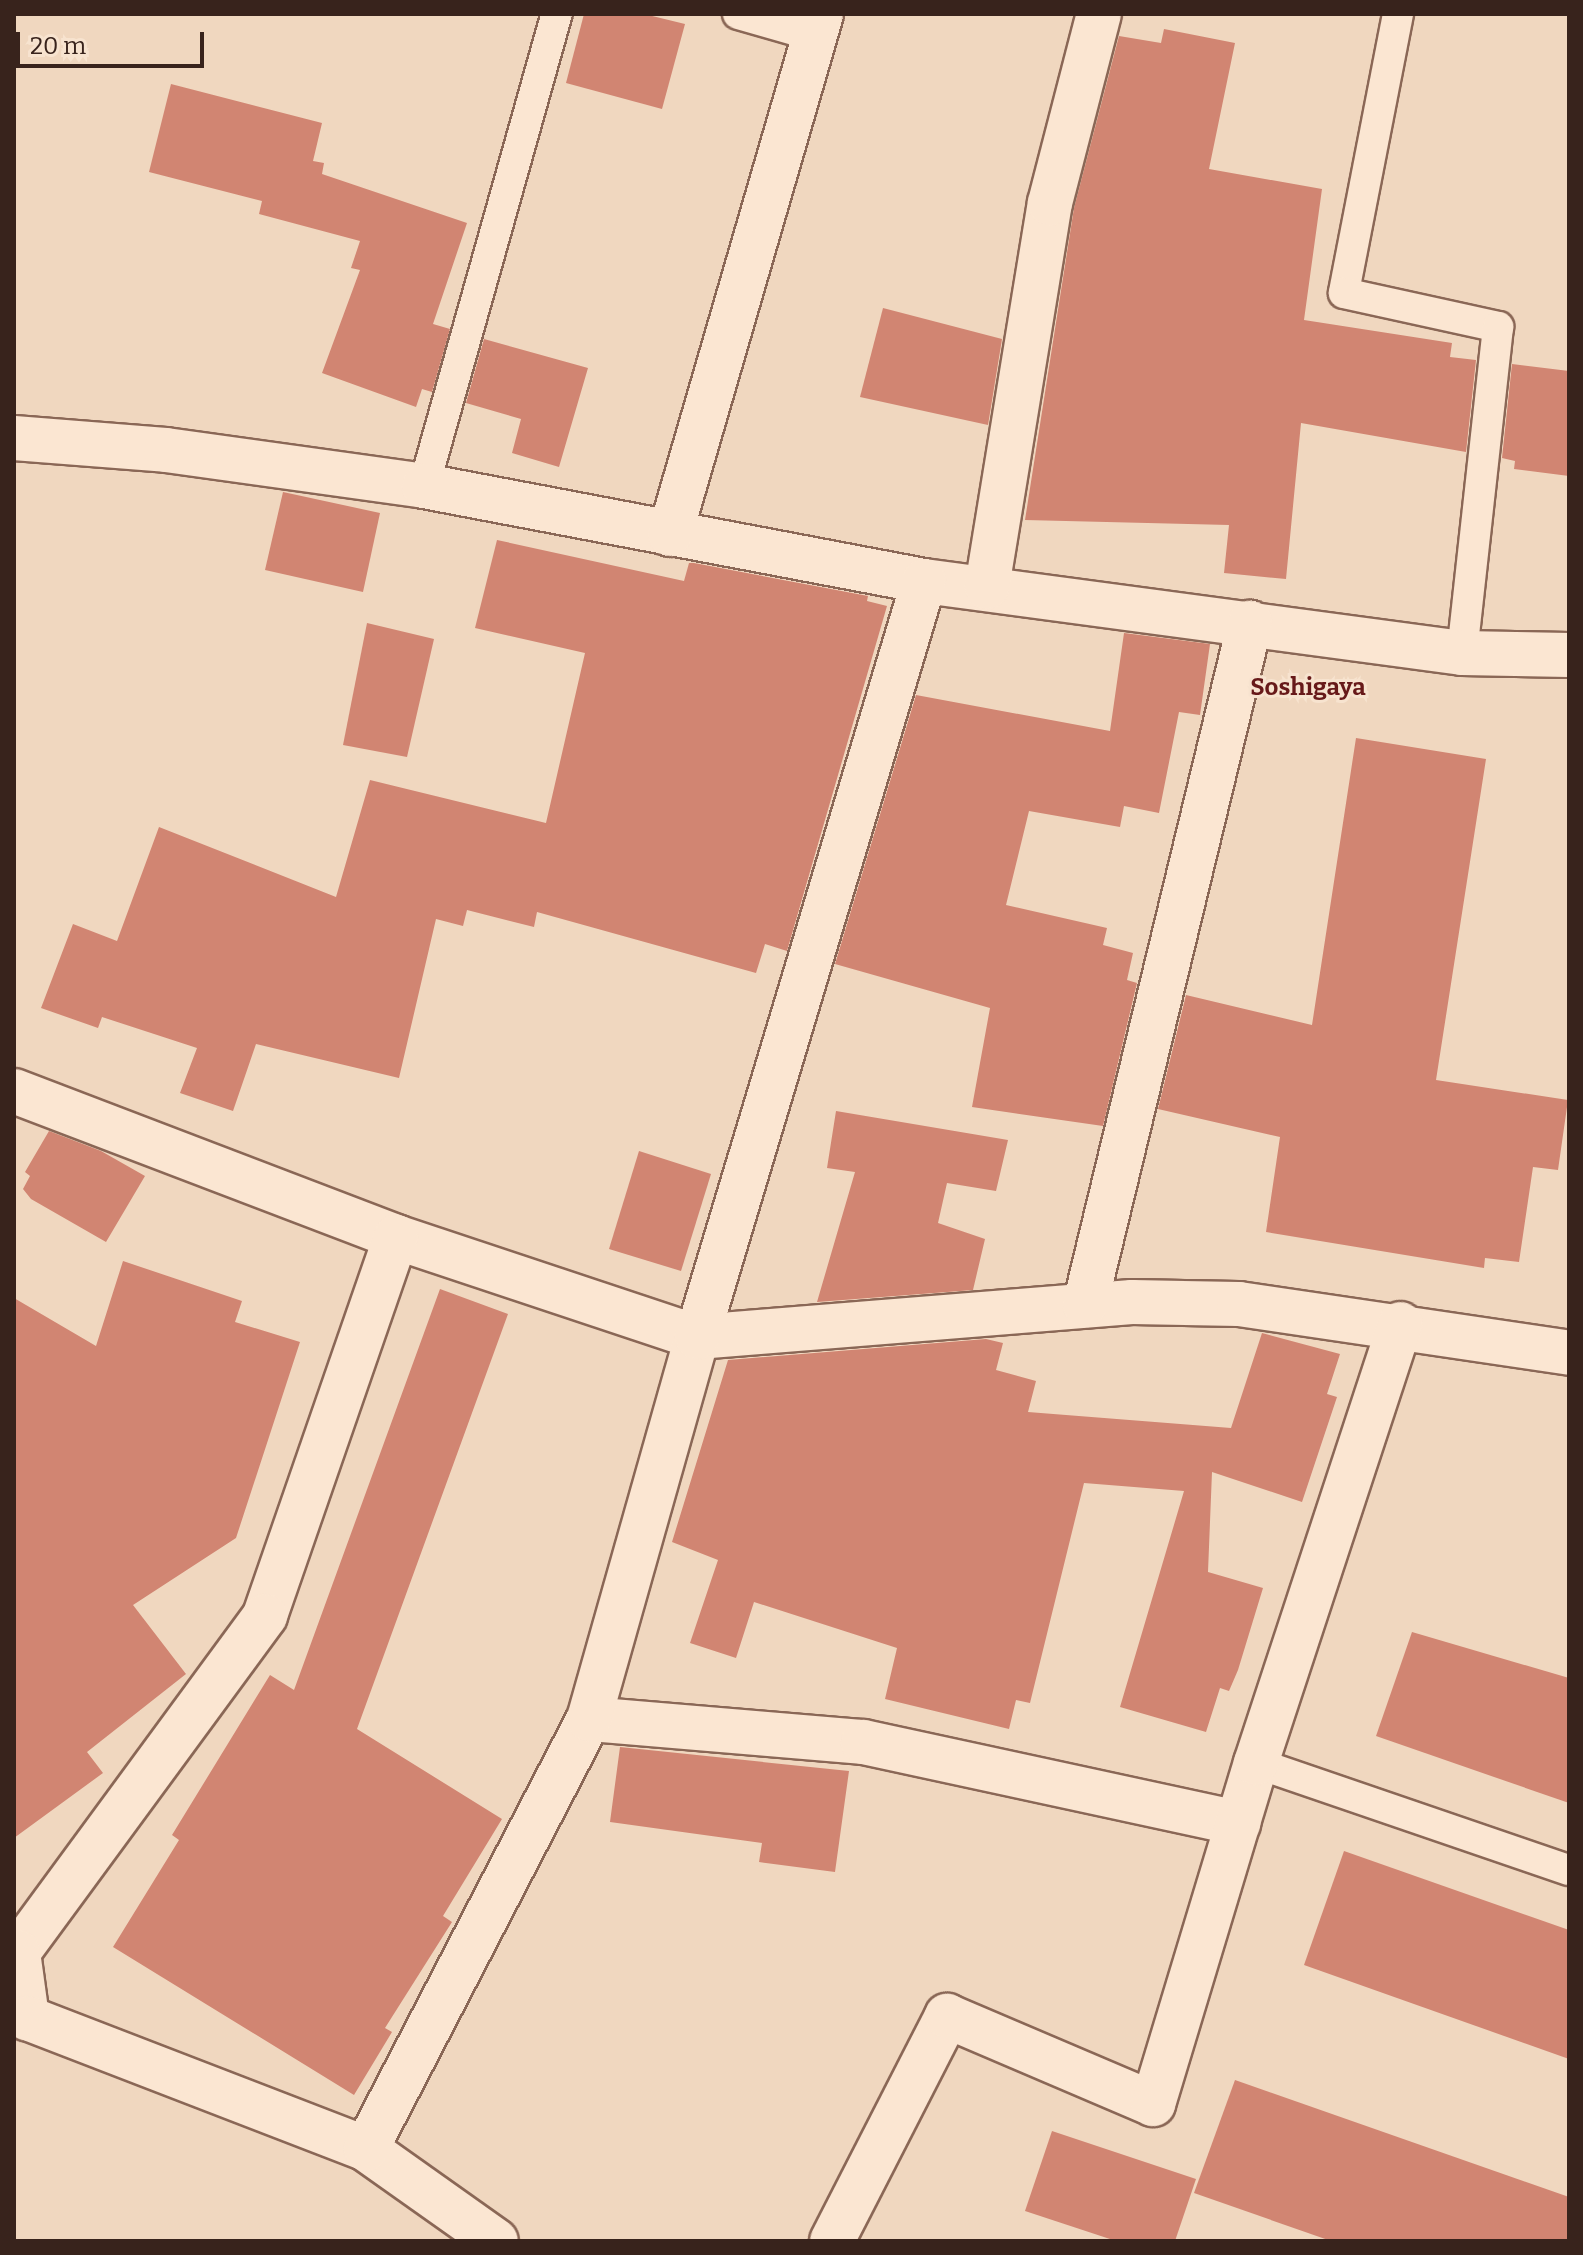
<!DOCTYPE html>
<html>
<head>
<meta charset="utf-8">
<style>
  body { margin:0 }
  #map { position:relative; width:1583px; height:2255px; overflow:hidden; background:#f0d7bf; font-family:Bitter,serif }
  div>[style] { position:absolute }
  .building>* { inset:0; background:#d18572 }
  .roads { filter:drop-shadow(2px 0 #8a6756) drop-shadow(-2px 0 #8a6756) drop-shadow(0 2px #8a6756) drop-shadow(0 -2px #8a6756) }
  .lane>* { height:30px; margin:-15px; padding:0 15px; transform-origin:15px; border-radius:15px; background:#fbe6d2 }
  .street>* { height:44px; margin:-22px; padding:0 22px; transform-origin:22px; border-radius:22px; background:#fbe6d2 }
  span { translate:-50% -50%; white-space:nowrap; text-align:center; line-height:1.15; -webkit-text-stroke:6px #f7e3cf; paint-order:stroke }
  .quarter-label { font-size:24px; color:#671919; font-weight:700 }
  .frame { position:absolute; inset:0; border:16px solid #38231c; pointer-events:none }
  .scale { position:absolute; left:16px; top:32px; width:188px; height:36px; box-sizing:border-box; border:4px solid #38231c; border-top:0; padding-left:10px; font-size:24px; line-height:28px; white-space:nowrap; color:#38231c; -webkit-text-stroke:6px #f7e3cf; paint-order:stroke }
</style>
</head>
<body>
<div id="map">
  <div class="building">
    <div style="clip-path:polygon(584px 14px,644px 14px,685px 24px,662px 109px,566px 83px)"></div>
    <div style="clip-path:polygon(1164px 29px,1235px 43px,1209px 169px,1322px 189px,1304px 320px,1452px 343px,1450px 357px,1476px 360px,1466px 452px,1301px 423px,1286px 579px,1224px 573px,1229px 525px,1025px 520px,1074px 208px,1119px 36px,1161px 43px)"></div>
    <div style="clip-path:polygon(171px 84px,322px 123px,313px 161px,324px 163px,322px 174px,467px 223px,433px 324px,450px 329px,432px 392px,422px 389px,416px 407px,322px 373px,360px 270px,351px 268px,360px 241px,259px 214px,262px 201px,149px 172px)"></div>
    <div style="clip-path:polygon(883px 308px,1002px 339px,988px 425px,860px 397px)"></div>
    <div style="clip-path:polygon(484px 339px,588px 368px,559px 467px,512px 453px,521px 419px,466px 403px)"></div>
    <div style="clip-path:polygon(1512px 364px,1569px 371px,1569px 476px,1514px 469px,1515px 461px,1502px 458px)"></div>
    <div style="clip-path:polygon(283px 492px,380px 513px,363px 592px,265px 570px)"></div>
    <div style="clip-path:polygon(497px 540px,684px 581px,689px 563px,694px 563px,868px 596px,867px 601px,887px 606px,787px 951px,765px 944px,756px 973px,537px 912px,534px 927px,467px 910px,463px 926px,436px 919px,399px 1078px,256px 1044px,233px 1111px,180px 1093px,197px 1048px,102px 1017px,98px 1028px,41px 1008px,73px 924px,117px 941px,159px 827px,336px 897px,370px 780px,546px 823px,585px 653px,475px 628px)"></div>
    <div style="clip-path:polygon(367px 623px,434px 639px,407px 757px,343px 745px)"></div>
    <div style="clip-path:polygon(1124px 633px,1210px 644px,1200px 715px,1179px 712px,1159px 813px,1124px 806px,1120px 827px,1029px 811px,1006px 905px,1107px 928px,1103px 945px,1133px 953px,1127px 980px,1137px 983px,1103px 1126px,972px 1107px,990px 1008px,835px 964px,916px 695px,1110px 731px)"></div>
    <div style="clip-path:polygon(1356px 738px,1486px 759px,1436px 1080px,1568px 1100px,1558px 1170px,1533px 1167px,1519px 1262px,1485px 1258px,1484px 1268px,1266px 1232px,1280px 1137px,1158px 1109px,1186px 995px,1312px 1025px)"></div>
    <div style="clip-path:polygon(836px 1111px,1008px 1140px,996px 1191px,947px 1183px,938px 1223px,985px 1239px,973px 1290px,817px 1302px,855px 1172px,827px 1168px)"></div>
    <div style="clip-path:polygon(49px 1131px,101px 1151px,145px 1176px,106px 1242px,31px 1199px,23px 1189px,30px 1176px,25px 1172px)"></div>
    <div style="clip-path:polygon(639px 1151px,711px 1174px,681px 1271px,609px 1249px)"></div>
    <div style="clip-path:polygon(123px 1261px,242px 1301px,235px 1322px,300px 1342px,236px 1538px,133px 1605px,186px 1674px,87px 1752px,103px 1773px,14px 1838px,14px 1298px,96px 1346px)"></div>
    <div style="clip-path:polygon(440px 1289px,508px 1314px,357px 1729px,502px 1819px,443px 1916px,452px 1922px,385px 2028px,392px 2032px,354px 2095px,113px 1947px,179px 1840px,172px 1835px,270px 1675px,294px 1690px)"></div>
    <div style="clip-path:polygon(1262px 1333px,1340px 1354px,1327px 1394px,1337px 1397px,1302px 1502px,1212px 1472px,1208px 1572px,1263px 1588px,1238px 1670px,1229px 1691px,1220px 1688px,1206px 1732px,1120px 1707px,1184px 1491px,1084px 1483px,1030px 1703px,1016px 1700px,1009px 1729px,885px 1699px,897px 1648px,754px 1602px,736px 1658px,690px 1643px,718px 1560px,672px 1542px,728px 1360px,986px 1339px,1003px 1343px,996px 1370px,1036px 1381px,1028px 1412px,1231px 1428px)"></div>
    <div style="clip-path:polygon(1412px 1632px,1569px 1678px,1569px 1803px,1376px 1736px)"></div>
    <div style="clip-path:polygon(620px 1747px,849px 1771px,835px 1872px,759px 1862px,762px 1843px,610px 1822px)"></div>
    <div style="clip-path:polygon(1344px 1851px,1569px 1930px,1569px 2059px,1304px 1965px)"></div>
    <div style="clip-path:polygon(1235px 2080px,1569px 2197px,1569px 2241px,1331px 2241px,1194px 2193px)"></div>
    <div style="clip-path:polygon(1052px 2131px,1196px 2179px,1175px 2241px,1116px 2241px,1025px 2211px)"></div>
  </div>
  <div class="roads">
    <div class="lane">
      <div style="left:738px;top:14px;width:80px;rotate:15.9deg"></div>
      <div style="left:1398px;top:14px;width:284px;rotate:101deg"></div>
      <div style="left:1344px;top:293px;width:158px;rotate:12.4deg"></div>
      <div style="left:1498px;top:327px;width:328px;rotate:96.3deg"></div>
      <div style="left:424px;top:486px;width:490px;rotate:-74.3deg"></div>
      <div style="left:1256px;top:1763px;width:331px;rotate:18.9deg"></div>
    </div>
    <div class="street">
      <div style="left:14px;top:438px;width:152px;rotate:4.5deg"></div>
      <div style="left:166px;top:450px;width:260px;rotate:7.9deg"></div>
      <div style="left:424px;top:486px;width:509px;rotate:10.76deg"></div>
      <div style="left:924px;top:581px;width:543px;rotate:7.62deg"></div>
      <div style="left:1462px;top:653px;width:107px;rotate:1.1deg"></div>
      <div style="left:670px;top:534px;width:541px;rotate:-73.81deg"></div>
      <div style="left:987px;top:587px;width:389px;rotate:-80.7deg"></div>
      <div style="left:1050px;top:203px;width:195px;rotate:-75.5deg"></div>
      <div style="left:14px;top:1091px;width:409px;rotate:20.9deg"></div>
      <div style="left:396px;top:1237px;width:317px;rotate:18.4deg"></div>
      <div style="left:697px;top:1337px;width:436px;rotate:-4.6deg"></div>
      <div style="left:1132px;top:1302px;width:107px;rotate:1.1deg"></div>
      <div style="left:1239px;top:1304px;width:334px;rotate:8.4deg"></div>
      <div style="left:396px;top:1237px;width:401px;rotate:109.1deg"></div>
      <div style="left:265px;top:1616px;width:417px;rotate:126.3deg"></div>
      <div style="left:18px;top:1952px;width:67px;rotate:82.2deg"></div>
      <div style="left:27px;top:2018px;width:363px;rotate:21.1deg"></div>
      <div style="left:366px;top:2149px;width:159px;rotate:35.3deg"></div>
      <div style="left:1085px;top:1305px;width:702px;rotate:-76.4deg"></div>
      <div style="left:589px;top:1719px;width:275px;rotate:4.8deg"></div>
      <div style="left:863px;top:1742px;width:384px;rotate:12.2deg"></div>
      <div style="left:366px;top:2149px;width:484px;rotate:-62.6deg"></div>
      <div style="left:589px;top:1719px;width:397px;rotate:-74.2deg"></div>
      <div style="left:697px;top:1337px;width:789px;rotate:-73.29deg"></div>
      <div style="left:832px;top:2241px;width:253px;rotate:-62.9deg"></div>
      <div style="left:947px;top:2016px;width:224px;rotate:23.1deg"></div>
      <div style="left:1153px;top:2104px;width:356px;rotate:-73.2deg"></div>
      <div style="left:1256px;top:1763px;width:462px;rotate:-71.8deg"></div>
    </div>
  </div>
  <div class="quarter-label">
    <span style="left:1308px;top:688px">Soshigaya</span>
  </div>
  <div class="frame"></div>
  <div class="scale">20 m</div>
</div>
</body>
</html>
